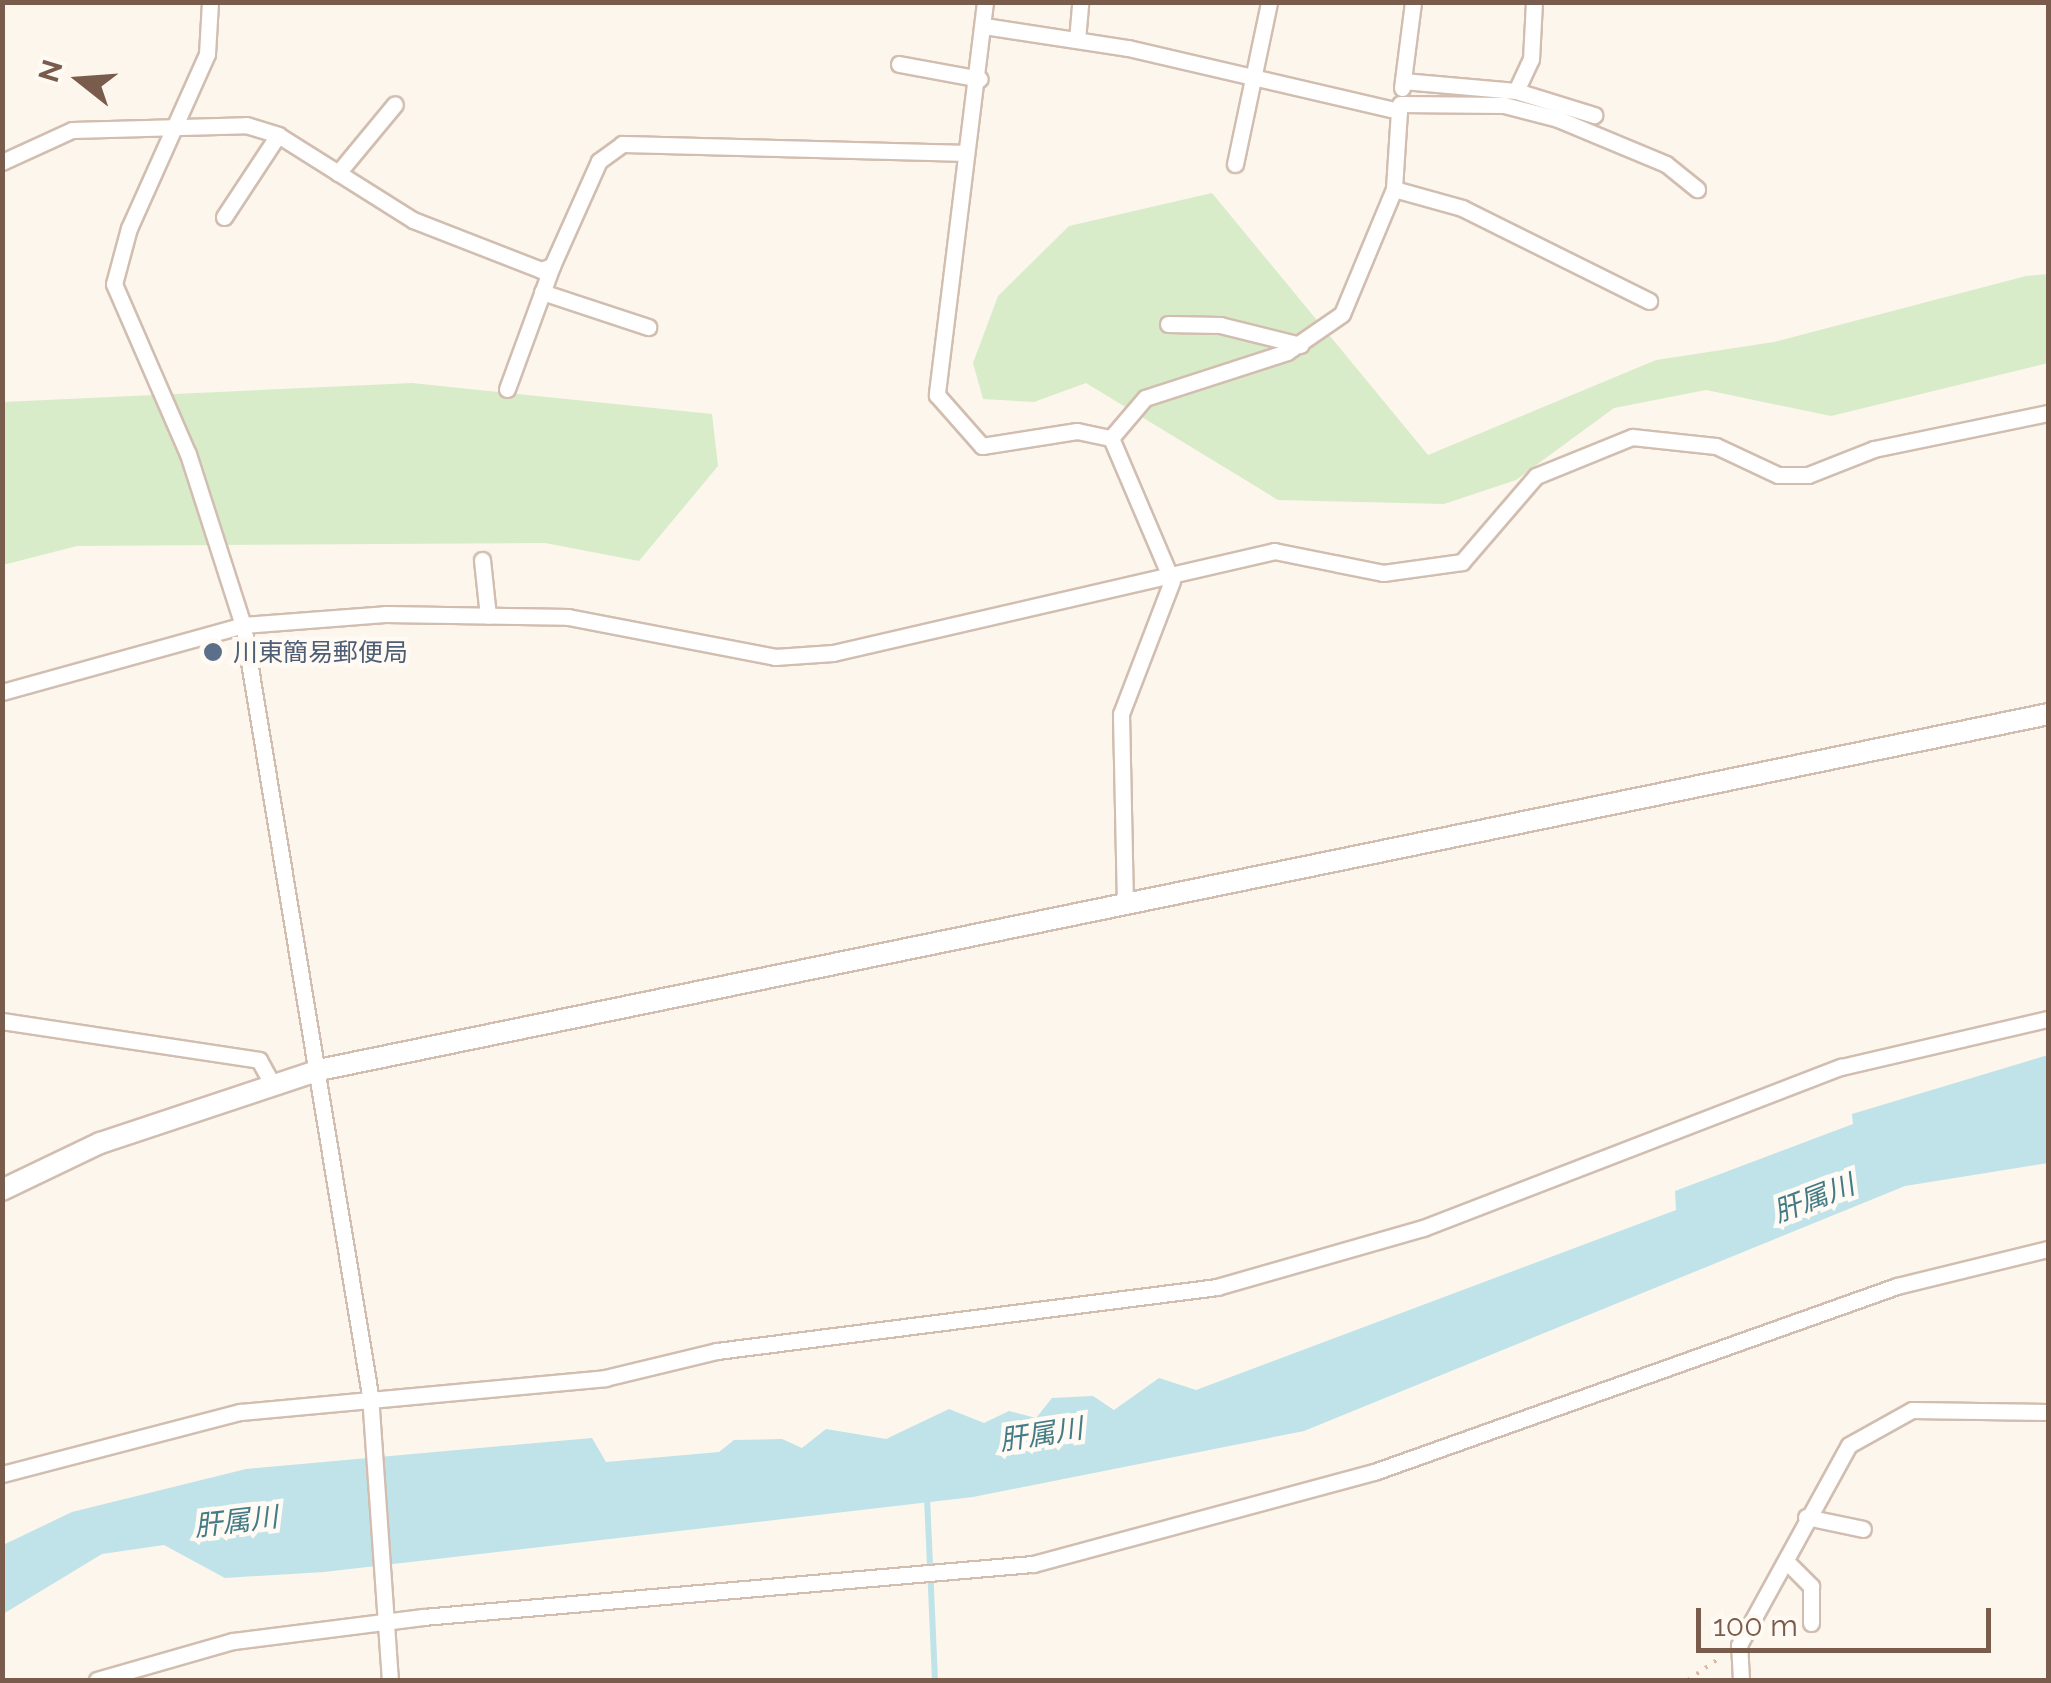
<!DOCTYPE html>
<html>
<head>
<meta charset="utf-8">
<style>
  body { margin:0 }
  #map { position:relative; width:2051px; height:1683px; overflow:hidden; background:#fdf6ec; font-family:Raleway,"Noto Sans JP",sans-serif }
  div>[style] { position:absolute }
  .green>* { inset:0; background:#d8ecc9 }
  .water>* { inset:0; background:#bfe3e8 }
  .stream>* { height:6px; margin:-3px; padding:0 3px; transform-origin:3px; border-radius:3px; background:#bfe3e8 }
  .path>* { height:4px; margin-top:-2px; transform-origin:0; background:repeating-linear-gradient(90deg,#d9b8a5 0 2.5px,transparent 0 10.5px) }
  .roads { filter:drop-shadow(2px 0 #d1beb0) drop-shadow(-2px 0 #d1beb0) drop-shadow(0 2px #d1beb0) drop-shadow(0 -2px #d1beb0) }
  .minor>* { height:15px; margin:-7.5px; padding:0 7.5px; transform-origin:7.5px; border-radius:7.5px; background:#fff }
  .tertiary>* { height:20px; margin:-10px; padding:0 10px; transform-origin:10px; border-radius:10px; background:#fff }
  .dots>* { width:28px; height:28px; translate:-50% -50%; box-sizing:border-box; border:5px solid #fffaf3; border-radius:50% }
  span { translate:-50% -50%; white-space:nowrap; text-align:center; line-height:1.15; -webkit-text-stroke:9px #fffaf3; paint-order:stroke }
  .service-label { font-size:25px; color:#4e5e75 }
  .left { translate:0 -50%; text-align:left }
  .water-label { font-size:28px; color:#437c86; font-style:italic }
  .frame { position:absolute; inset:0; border:5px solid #7a5c4d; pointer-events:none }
  .north { position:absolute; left:30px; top:30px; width:100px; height:100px; -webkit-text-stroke:8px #fffaf3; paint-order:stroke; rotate:287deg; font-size:28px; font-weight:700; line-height:40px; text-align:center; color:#7a5c4d }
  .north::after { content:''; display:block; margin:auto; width:35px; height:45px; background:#7a5c4d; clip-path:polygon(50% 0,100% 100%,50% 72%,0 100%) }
  .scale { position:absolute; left:1696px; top:1608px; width:295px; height:45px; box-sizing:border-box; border:5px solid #7a5c4d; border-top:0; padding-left:12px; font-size:30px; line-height:35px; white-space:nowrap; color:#7a5c4d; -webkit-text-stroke:8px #fffaf3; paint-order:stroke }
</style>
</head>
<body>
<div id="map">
  <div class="green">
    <div style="clip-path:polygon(1212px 193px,1428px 455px,1656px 360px,1774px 342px,2026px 276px,2048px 274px,2048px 363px,1831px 416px,1706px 390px,1614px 408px,1516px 480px,1444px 504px,1278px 500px,1086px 383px,1034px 402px,983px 399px,973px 363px,998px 296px,1069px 226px)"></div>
    <div style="clip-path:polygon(412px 383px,712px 414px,718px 466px,639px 561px,545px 543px,77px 546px,3px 565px,3px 402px)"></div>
  </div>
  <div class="water">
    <div style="clip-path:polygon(2048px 1055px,2048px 1163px,1905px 1186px,1304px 1431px,973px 1497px,324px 1572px,225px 1578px,164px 1545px,102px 1554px,3px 1614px,3px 1545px,72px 1512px,246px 1469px,592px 1438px,606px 1462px,719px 1452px,734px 1440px,782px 1439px,802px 1448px,826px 1429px,886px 1439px,949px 1409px,984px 1423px,1009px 1411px,1036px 1418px,1052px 1398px,1093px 1396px,1114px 1410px,1159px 1378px,1196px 1390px,1676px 1210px,1675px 1191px,1853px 1124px,1852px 1114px)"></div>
  </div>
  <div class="stream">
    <div style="left:927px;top:1497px;width:183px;rotate:87.5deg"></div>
  </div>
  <div class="path">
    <div style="left:1688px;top:1680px;width:40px;rotate:-34.9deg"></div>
  </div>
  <div class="roads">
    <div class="minor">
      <div style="left:210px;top:2px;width:52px;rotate:93.3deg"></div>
      <div style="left:207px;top:54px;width:191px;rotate:114.1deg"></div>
      <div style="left:129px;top:228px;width:58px;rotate:105deg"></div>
      <div style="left:114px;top:284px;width:185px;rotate:66.5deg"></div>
      <div style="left:188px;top:454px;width:180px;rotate:72.2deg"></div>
      <div style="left:243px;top:625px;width:780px;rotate:80.63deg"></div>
      <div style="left:370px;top:1395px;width:286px;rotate:86deg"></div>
      <div style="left:985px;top:2px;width:396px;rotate:97deg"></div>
      <div style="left:937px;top:395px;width:68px;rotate:48.6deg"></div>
      <div style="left:982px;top:446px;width:96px;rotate:-9deg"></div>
      <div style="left:1077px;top:431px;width:35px;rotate:12deg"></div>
      <div style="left:984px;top:26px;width:146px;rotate:8.7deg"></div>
      <div style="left:1128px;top:48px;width:278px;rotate:13.1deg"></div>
      <div style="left:1399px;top:111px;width:78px;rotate:93.7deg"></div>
      <div style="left:1394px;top:189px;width:135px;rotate:112.6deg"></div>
      <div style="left:1342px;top:314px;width:67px;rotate:145.4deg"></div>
      <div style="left:1287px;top:352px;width:149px;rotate:162.1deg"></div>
      <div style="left:1145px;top:398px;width:52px;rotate:130.4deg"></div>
      <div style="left:1111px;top:438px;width:155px;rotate:66.9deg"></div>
      <div style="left:1172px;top:581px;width:142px;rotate:111deg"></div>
      <div style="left:1121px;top:714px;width:187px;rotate:88.8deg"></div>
      <div style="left:1077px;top:40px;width:38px;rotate:-85deg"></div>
      <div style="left:899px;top:64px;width:82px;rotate:10.5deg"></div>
      <div style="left:1403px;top:81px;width:113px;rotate:5.1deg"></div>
      <div style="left:1516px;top:91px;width:35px;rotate:-65deg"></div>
      <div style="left:1531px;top:59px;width:57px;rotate:-87deg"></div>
      <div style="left:1402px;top:88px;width:87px;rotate:-82.7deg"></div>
      <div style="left:1516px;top:91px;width:82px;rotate:17.1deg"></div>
      <div style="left:1400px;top:104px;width:104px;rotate:0.6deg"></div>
      <div style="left:1504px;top:105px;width:56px;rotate:14.5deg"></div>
      <div style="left:1558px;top:119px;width:117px;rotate:22.6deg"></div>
      <div style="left:1666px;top:164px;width:40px;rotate:39deg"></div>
      <div style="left:2px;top:162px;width:77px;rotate:-24.6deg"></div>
      <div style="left:72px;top:130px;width:174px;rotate:-1.6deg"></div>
      <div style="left:246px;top:125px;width:34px;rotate:17deg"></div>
      <div style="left:278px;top:135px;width:160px;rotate:32.2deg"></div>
      <div style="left:413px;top:220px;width:137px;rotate:21.3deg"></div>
      <div style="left:541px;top:270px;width:12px;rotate:-20deg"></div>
      <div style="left:552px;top:266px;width:115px;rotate:-65.9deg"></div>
      <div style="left:599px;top:161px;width:29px;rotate:-36deg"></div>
      <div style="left:622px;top:144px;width:339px;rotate:1.5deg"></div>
      <div style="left:1235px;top:164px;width:166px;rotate:-78.1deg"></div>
      <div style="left:338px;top:173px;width:89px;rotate:-50.4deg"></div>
      <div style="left:1394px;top:189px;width:71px;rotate:15.6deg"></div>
      <div style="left:1462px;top:208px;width:209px;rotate:26.4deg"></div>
      <div style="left:224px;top:217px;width:98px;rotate:-56.6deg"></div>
      <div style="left:542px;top:292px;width:112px;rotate:18.3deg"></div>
      <div style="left:1168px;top:324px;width:52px;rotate:1.1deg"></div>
      <div style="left:1220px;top:325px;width:83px;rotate:13.9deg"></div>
      <div style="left:507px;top:389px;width:131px;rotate:-69.9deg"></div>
      <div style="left:482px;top:560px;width:56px;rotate:83.9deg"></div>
      <div style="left:2px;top:692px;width:250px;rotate:-15.5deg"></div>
      <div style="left:243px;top:625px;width:142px;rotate:-4.4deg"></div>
      <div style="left:385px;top:614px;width:183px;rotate:0.9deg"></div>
      <div style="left:568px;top:617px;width:211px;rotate:10.9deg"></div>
      <div style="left:775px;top:657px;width:58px;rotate:-3.9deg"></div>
      <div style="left:833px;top:653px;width:453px;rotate:-13deg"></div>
      <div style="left:1274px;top:551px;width:111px;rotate:11.4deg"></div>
      <div style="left:1383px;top:573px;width:80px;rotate:-7.9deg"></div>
      <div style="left:1462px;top:562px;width:113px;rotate:-49.3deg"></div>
      <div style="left:1536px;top:476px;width:104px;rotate:-22.1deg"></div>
      <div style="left:1632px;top:437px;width:84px;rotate:6.1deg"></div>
      <div style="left:1716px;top:446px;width:68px;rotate:25.1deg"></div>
      <div style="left:1778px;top:475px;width:30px"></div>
      <div style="left:1808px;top:475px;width:71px;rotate:-21.5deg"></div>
      <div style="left:1874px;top:449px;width:178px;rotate:-11.7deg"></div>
      <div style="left:2px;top:1021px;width:260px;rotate:8.6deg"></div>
      <div style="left:259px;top:1060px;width:29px;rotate:61deg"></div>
      <div style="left:2px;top:1474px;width:246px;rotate:-14.6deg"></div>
      <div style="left:240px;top:1412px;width:367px;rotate:-5.3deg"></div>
      <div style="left:605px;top:1378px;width:115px;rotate:-13.6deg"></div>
      <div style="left:717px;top:1351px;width:504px;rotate:-7.29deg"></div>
      <div style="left:1217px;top:1287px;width:214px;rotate:-16deg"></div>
      <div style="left:1423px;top:1228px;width:448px;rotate:-21.1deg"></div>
      <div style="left:1841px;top:1067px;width:212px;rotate:-13.1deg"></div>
      <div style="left:1806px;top:1517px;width:58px;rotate:11.9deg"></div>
      <div style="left:1788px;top:1563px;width:33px;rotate:45deg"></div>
      <div style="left:1811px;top:1586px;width:37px;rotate:90deg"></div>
      <div style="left:97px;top:1680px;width:141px;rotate:-16deg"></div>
      <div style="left:233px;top:1641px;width:192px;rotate:-7.2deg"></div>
      <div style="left:423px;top:1617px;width:612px;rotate:-4.97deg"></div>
      <div style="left:1033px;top:1564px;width:353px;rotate:-15.1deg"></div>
      <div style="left:1374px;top:1472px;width:555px;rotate:-19.58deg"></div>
      <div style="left:1897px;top:1286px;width:155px;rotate:-13.8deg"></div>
      <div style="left:1741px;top:1680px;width:35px;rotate:-93deg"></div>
      <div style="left:1739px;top:1645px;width:228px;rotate:-61.2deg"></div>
      <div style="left:1849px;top:1445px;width:72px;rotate:-29.1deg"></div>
      <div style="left:1912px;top:1410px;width:136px;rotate:0.8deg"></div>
    </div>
    <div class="tertiary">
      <div style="left:2px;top:1190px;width:109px;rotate:-25.6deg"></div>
      <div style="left:100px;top:1143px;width:231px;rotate:-18.4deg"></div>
      <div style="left:319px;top:1070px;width:1765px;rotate:-11.63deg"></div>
    </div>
  </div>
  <div class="dots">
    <div style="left:213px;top:652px;background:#5c6f8a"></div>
  </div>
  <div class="service-label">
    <span class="left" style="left:233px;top:652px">川東簡易郵便局</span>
  </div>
  <div class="water-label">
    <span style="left:1814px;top:1199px;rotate:-21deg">肝属川</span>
    <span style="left:1041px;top:1435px;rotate:-9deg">肝属川</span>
    <span style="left:236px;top:1522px;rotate:-7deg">肝属川</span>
  </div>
  <div class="frame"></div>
  <div class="north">N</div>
  <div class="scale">100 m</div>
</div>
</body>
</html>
